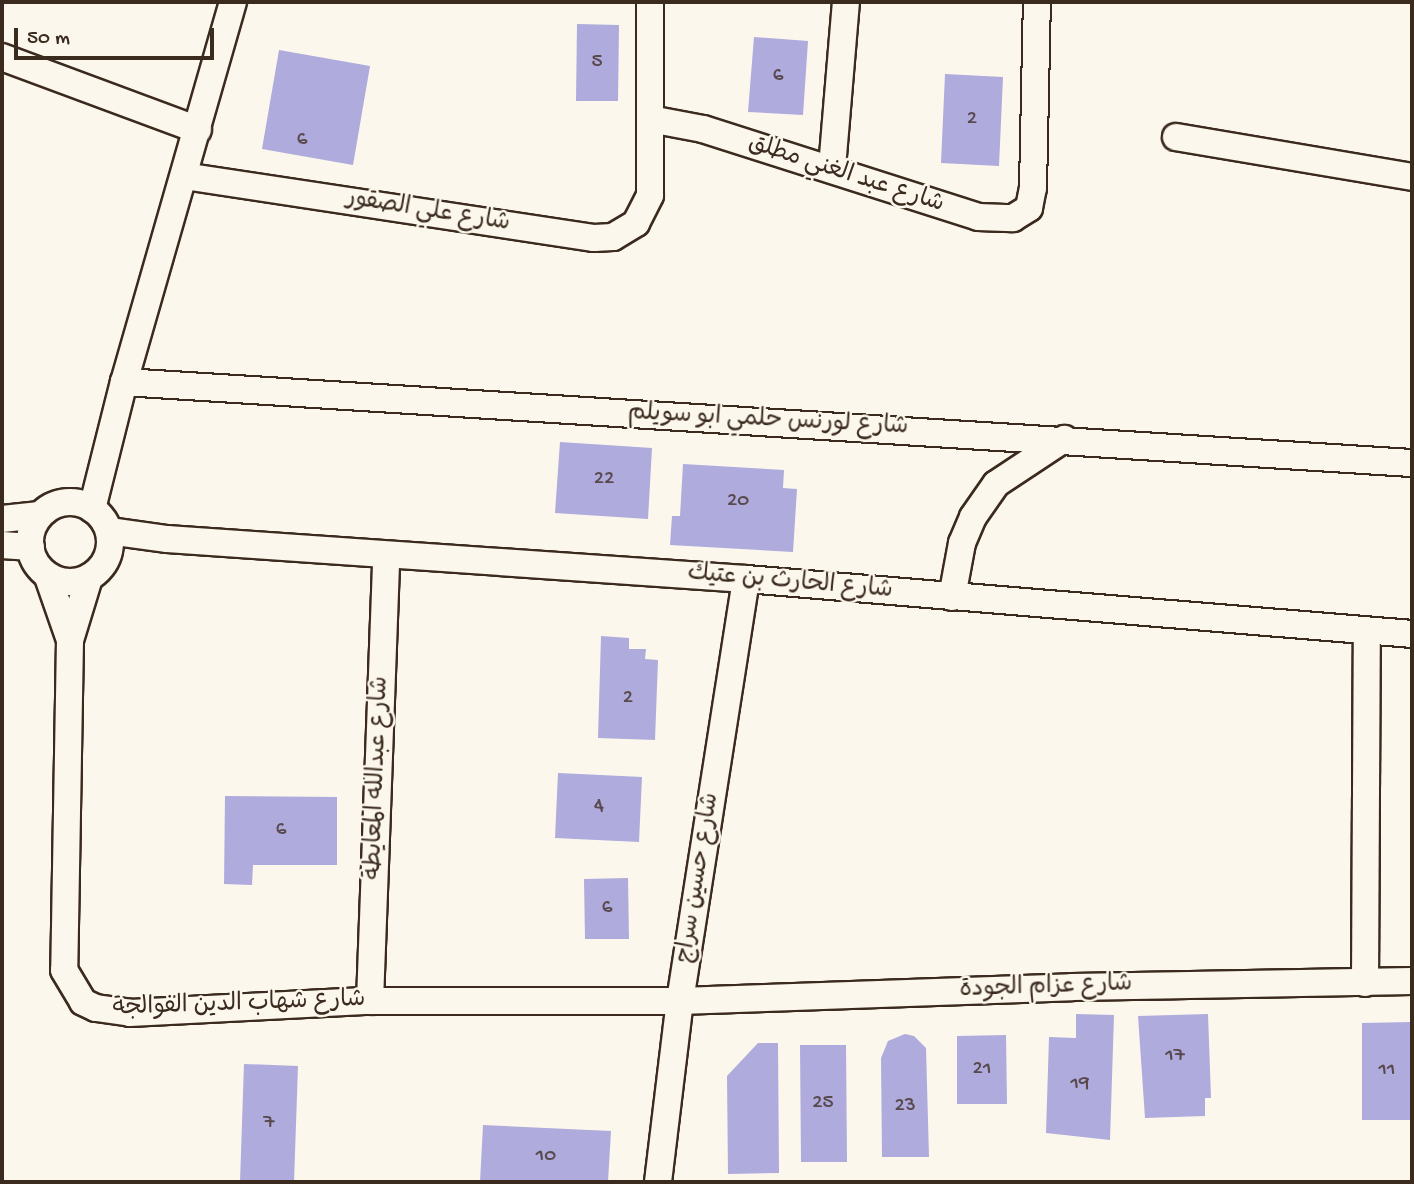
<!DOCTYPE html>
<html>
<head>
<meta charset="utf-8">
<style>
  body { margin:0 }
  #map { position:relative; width:1414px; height:1184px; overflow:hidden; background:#fbf7ec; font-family:"Gochi Hand","Playpen Sans Arabic",sans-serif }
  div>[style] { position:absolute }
  .building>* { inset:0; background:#afabdc }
  .roads { filter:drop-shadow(2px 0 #3b2a1e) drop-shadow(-2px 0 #3b2a1e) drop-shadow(0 2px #3b2a1e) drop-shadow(0 -2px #3b2a1e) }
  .minor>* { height:26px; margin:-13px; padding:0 13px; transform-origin:13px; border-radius:13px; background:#fbf7ec }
  .minor>.ring { margin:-13px; padding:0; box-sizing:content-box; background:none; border:26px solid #fbf7ec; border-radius:50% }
  span { translate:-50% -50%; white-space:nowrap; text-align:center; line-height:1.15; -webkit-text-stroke:5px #fbf7ec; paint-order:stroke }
  .number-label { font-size:21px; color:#584a4e }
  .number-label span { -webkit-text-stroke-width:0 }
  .street-label { font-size:24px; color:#3b2a1e }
  .frame { position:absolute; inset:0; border:4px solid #3b2a1e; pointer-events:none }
  .scale { position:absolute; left:14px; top:28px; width:200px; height:32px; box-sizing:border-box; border:4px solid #3b2a1e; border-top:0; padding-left:9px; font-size:21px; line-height:24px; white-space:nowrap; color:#3b2a1e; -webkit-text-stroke:5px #fbf7ec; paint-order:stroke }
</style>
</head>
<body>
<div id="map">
  <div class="building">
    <div style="clip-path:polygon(577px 24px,619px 25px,618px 101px,576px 101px)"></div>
    <div style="clip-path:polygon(754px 37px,808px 41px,803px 115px,748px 112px)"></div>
    <div style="clip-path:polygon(279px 50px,370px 66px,353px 165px,262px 149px)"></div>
    <div style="clip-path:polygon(945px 74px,1003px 77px,999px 166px,941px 163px)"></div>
    <div style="clip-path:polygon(560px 442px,652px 448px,648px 519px,555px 513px)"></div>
    <div style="clip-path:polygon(683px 464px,784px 470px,783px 488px,797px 489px,793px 552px,670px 545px,672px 516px,680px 516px)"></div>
    <div style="clip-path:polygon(601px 636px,629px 638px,629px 649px,646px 649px,645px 659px,658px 660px,655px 740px,598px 738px)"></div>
    <div style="clip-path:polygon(558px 773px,642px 777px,639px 842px,555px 838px)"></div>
    <div style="clip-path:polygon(225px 796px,337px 797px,337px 865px,253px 865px,252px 885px,224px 884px)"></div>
    <div style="clip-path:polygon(628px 878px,629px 939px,585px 939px,584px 879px)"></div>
    <div style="clip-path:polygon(1076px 1014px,1114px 1015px,1110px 1140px,1046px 1133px,1049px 1037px,1076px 1038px)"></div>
    <div style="clip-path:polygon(1208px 1014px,1211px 1098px,1205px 1098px,1205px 1116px,1145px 1118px,1138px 1016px)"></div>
    <div style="clip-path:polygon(1412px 1022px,1412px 1120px,1362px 1120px,1362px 1023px)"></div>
    <div style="clip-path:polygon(905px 1034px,914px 1036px,926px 1048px,929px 1157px,882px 1157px,881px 1058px,888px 1041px)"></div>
    <div style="clip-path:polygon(1006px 1035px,1007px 1104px,957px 1104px,957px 1036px)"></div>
    <div style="clip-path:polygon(758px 1043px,778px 1043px,779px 1173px,728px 1174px,727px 1076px)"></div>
    <div style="clip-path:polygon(800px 1045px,846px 1045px,847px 1162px,801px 1162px)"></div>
    <div style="clip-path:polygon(244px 1064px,298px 1066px,294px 1182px,240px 1182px)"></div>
    <div style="clip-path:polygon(483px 1125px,611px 1131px,608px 1182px,480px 1182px)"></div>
  </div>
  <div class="roads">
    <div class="minor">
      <div style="left:2px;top:57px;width:209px;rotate:20.4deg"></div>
      <div style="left:650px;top:119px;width:54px;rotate:10.7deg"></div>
      <div style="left:703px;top:129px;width:289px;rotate:17.7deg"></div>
      <div style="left:978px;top:217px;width:35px;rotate:2deg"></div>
      <div style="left:1013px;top:218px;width:19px;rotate:-32deg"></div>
      <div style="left:1029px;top:208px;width:20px;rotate:-79deg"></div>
      <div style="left:1033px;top:188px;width:186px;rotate:-88.8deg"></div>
      <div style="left:1176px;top:137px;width:239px;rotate:9.6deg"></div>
      <div style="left:832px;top:168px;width:167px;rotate:-85.2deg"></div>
      <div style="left:184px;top:176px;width:415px;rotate:8.6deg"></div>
      <div style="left:594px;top:238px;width:19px;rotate:-3deg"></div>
      <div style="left:613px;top:237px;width:27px;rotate:-31deg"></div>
      <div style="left:636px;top:223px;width:31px;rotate:-63deg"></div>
      <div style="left:650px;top:195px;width:193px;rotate:-90deg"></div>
      <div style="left:124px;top:382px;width:1291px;rotate:3.6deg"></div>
      <div class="ring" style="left:30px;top:502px;width:54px;height:54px"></div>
      <div style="left:92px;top:509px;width:131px;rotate:-75.9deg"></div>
      <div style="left:124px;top:382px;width:395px;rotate:-74deg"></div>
      <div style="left:2px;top:519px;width:38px;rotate:-6deg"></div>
      <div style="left:109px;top:531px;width:59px;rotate:7.9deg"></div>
      <div style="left:167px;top:539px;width:580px;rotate:3.95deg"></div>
      <div style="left:746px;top:579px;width:668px;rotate:4.72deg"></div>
      <div style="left:2px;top:545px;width:29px;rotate:4deg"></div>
      <div style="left:48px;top:577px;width:67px;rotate:70.8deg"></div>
      <div style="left:89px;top:578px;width:65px;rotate:107deg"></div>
      <div style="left:70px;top:640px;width:330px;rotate:91deg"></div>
      <div style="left:64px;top:970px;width:37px;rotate:59deg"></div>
      <div style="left:83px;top:1002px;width:14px;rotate:25deg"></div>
      <div style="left:96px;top:1008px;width:34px;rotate:8deg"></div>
      <div style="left:130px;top:1013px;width:240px;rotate:-2.9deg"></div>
      <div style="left:370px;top:1001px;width:310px"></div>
      <div style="left:680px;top:1001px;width:392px;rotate:-2deg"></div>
      <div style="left:1072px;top:987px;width:340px;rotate:-1deg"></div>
      <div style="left:952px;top:597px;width:55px;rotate:-79.5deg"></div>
      <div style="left:962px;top:543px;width:28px;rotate:-67deg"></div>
      <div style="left:973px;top:517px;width:40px;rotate:-55.1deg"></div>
      <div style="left:996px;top:484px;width:82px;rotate:-33.5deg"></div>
      <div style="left:1365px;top:983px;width:352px;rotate:-89.7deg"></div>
      <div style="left:370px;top:1001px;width:446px;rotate:-87.9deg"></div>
      <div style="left:658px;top:1182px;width:182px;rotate:-83.1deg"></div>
      <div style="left:680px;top:1001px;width:427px;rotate:-81.1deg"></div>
    </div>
  </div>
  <div class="number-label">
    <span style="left:597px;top:63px">5</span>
    <span style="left:778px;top:77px">6</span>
    <span style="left:972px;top:120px">2</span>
    <span style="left:302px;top:141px">6</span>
    <span style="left:604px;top:480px">22</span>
    <span style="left:738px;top:502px">20</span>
    <span style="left:628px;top:699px">2</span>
    <span style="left:599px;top:807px">4</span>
    <span style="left:281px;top:831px">6</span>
    <span style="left:607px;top:909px">6</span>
    <span style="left:1175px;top:1057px">17</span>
    <span style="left:982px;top:1070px">21</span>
    <span style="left:1387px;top:1071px">11</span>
    <span style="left:1080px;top:1085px">19</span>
    <span style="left:823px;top:1104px">25</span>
    <span style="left:905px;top:1107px">23</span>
    <span style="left:269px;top:1124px">7</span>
    <span style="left:546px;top:1157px">10</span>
  </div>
  <div class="street-label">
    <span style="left:846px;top:175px;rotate:18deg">شارع عبد الغني مطلق</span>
    <span style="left:428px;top:212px;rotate:9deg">شارع علي الصقور</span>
    <span style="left:768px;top:421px;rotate:3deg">شارع لورنس حلمي ابو سويلم</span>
    <span style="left:790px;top:583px;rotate:5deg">شارع الحارث بن عتيك</span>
    <span style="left:378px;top:778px;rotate:-88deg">شارع عبدالله المعايطة</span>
    <span style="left:699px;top:878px;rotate:-81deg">شارع حسين سراج</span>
    <span style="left:1046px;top:988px;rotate:-2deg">شارع عزام الجودة</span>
    <span style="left:239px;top:1005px;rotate:-2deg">شارع شهاب الدين الفوالجة</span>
  </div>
  <div class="frame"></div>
  <div class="scale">50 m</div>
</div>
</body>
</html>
